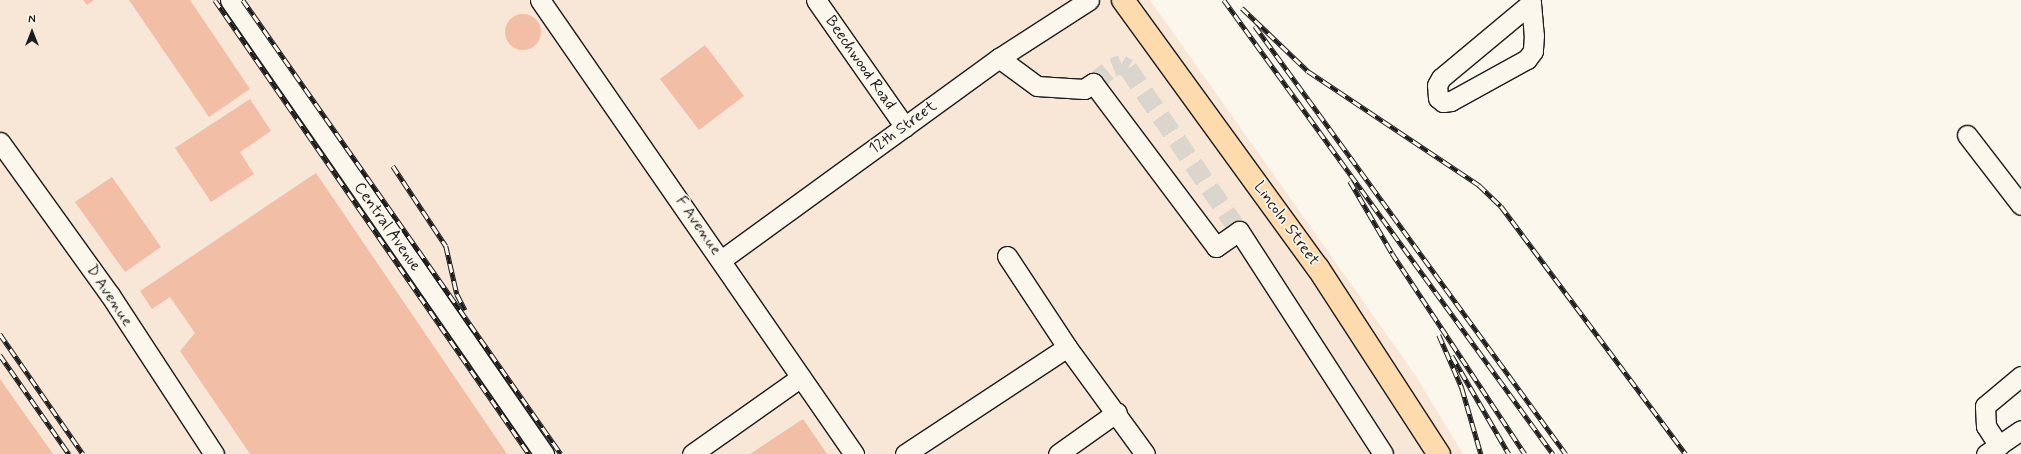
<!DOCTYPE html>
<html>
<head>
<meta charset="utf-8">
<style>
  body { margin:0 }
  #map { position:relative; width:2021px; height:454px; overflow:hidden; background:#fbf7ec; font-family:Mynerve,sans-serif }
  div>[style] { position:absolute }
  .built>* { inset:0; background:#f8e6d7 }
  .building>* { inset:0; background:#f2bea5 }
  .round { border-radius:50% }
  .minor-tunnel>* { height:19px; margin-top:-9.5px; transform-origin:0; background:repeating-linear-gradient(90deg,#dad6cd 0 19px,transparent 0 29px) }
  .roads { filter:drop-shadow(1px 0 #1c1c1c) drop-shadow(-1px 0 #1c1c1c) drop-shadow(0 1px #1c1c1c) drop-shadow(0 -1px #1c1c1c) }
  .minor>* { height:19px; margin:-9.5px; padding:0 9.5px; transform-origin:9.5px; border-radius:9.5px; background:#fbf7ec }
  .major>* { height:22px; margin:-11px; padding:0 11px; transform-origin:11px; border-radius:11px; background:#fedbac }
  .rail>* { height:4.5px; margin-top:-2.25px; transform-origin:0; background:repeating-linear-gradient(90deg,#fbf7ec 0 9px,#1c1c1c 0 18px); box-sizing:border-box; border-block:1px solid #1c1c1c }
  span { translate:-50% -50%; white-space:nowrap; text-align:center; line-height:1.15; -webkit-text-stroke:3.5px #fbf7ec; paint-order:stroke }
  .street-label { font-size:16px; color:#1c1c1c }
  .north { position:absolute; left:12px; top:12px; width:40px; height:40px; -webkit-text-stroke:3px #fbf7ec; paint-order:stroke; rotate:0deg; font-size:11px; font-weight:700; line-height:16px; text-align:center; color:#1c1c1c }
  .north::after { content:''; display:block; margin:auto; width:14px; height:18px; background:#1c1c1c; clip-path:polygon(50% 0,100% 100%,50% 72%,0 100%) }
</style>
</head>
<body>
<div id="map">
  <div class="built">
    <div style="clip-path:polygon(0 0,1150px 0,1416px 376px,1463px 454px,0 454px)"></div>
  </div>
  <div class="building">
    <div style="clip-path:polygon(83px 0,94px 0,87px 5px)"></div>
    <div style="clip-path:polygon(129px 0,190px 0,250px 89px,209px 117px)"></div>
    <div class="round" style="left:505px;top:14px;width:36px;height:36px"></div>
    <div style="clip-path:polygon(705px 45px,744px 96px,699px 130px,660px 79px)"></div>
    <div style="clip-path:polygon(250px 99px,271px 131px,240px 152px,254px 174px,211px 202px,175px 148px)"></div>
    <div style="clip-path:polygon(316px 173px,507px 454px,250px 454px,180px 351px,195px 333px,170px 297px,152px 309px,140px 291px)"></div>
    <div style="clip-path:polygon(112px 177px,161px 247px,125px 272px,75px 202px)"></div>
    <div style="clip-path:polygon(0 379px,53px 454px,0 454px)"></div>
    <div style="clip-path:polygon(803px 419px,827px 454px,750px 454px)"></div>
  </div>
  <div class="minor-tunnel">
    <div style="left:1093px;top:83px;width:26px;rotate:-39deg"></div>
    <div style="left:1113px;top:67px;width:9px;rotate:-21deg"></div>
    <div style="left:1121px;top:64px;width:8px;rotate:30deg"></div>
    <div style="left:1128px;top:68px;width:197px;rotate:55.7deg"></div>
  </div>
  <div class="roads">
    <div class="minor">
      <div style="left:230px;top:0;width:552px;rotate:55.33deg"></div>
      <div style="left:540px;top:0;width:552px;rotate:55.33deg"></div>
      <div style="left:816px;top:0;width:155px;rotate:55deg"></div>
      <div style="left:1530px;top:0;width:3px;rotate:72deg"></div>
      <div style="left:1531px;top:3px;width:32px;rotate:85deg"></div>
      <div style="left:1534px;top:35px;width:16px;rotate:94deg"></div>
      <div style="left:1533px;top:51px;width:10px;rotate:127deg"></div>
      <div style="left:1527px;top:59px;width:87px;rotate:151.1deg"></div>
      <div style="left:1451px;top:101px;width:8px;rotate:173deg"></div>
      <div style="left:1443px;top:102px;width:6px;rotate:-141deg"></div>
      <div style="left:1438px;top:98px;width:13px;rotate:-94deg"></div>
      <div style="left:1437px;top:85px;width:8px;rotate:-60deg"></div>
      <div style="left:1441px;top:78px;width:117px;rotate:-39.8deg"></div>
      <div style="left:999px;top:58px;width:47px;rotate:36.4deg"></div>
      <div style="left:1037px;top:86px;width:47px;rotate:3.7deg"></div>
      <div style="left:1084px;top:89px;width:11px;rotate:-34deg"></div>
      <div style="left:1093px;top:83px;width:205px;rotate:53.1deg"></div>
      <div style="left:1216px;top:247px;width:28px;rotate:-35deg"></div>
      <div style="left:1239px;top:231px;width:265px;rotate:57.1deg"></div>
      <div style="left:1967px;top:135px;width:88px;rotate:52.4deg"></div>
      <div style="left:0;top:142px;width:188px;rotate:54.3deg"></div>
      <div style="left:110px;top:295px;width:190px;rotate:56.8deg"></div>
      <div style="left:1007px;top:256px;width:109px;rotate:56.6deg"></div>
      <div style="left:721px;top:260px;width:344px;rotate:-36deg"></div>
      <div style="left:999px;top:58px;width:107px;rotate:-32.8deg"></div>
      <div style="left:1999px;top:446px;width:24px;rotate:-123deg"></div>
      <div style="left:1986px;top:426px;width:20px;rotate:-93deg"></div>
      <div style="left:1985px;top:406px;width:47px;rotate:-39.8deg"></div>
      <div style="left:692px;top:454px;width:133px;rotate:-35.2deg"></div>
      <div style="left:905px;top:454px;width:194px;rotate:-33.4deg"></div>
      <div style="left:1067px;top:347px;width:132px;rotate:53.9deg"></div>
      <div style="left:1058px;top:454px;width:72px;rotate:-35.4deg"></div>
      <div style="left:1986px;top:454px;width:42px;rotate:-34.4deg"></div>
    </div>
    <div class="major">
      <div style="left:1123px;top:0;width:331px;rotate:54deg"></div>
      <div style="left:1318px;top:268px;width:222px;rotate:57deg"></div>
    </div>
  </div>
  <div class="rail">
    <div style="left:215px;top:0;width:552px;rotate:55.33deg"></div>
    <div style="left:243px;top:0;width:554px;rotate:54.99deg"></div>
    <div style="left:1224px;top:0;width:561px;rotate:54.07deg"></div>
    <div style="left:1242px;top:8px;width:91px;rotate:43.7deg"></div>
    <div style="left:1308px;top:71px;width:206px;rotate:33.7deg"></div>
    <div style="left:1479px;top:185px;width:30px;rotate:44deg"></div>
    <div style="left:1501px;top:206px;width:309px;rotate:53.3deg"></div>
    <div style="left:1255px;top:26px;width:529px;rotate:54deg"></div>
    <div style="left:393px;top:166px;width:96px;rotate:56.5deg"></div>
    <div style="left:446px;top:246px;width:49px;rotate:77.1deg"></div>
    <div style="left:457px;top:294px;width:18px;rotate:63deg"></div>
    <div style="left:1350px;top:181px;width:83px;rotate:59.7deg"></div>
    <div style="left:1392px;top:253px;width:241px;rotate:56.5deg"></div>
    <div style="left:0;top:334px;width:146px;rotate:55.3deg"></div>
    <div style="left:1439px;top:335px;width:58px;rotate:66.5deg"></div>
    <div style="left:1462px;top:388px;width:69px;rotate:73.9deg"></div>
    <div style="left:0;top:355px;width:121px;rotate:55.1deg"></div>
    <div style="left:1452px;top:356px;width:113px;rotate:59.8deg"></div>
  </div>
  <div class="street-label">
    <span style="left:860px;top:63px;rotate:55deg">Beechwood Road</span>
    <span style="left:903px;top:128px;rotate:-36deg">12th Street</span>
    <span style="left:1286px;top:224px;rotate:54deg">Lincoln Street</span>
    <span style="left:698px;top:226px;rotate:55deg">F Avenue</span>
    <span style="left:387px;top:227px;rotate:55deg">Central Avenue</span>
    <span style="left:109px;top:296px;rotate:56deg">D Avenue</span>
  </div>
  <div class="north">N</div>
</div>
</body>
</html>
